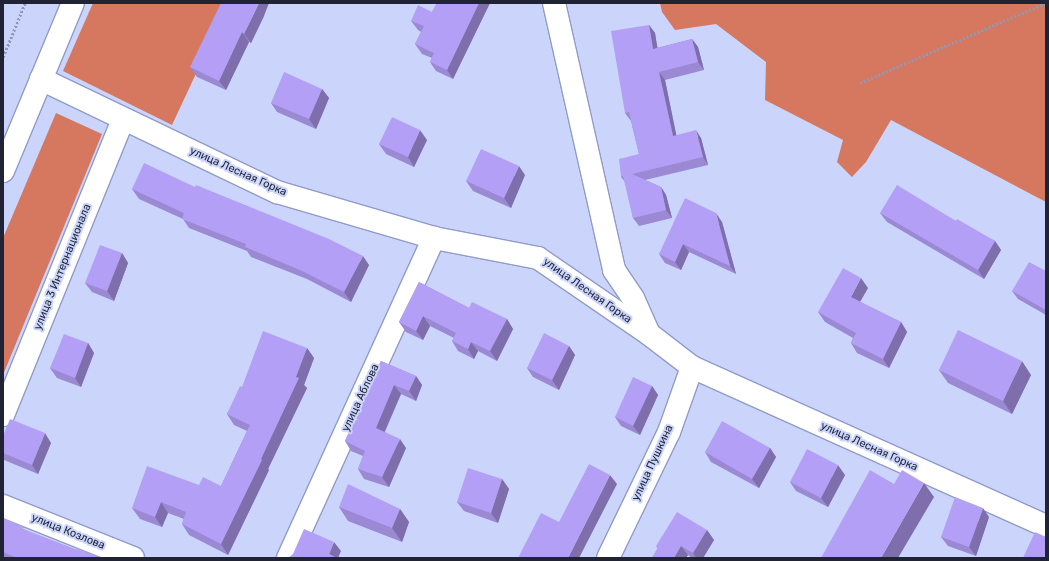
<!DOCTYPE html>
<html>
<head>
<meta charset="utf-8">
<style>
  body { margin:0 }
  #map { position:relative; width:1049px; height:561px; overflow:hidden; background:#cbd5fb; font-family:Rubik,sans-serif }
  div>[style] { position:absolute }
  .forest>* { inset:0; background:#d67760 }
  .path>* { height:2.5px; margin-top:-1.25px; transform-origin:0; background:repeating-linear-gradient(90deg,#9098b6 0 2px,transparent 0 4px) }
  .roads { filter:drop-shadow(1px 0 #919bc9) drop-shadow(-1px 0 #919bc9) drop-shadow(0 1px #919bc9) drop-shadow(0 -1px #919bc9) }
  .minor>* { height:22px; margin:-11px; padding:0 11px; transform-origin:11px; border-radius:11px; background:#fff }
  .major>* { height:22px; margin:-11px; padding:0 11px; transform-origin:11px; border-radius:11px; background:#fff }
  .wall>* { inset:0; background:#9b89d4 }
  .shaded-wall>* { inset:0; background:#7e6fac }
  .building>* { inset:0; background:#b49ff6 }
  span { translate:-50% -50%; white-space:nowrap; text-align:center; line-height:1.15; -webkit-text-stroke:4px #cbd5fb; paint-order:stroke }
  .street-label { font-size:11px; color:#1f2334 }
  .frame { position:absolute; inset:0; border:4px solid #1f2334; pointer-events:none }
</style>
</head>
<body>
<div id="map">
  <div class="forest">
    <div style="clip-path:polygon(93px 3px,229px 3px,172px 125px,63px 71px)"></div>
    <div style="clip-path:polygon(660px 3px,1046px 3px,1046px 202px,891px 120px,866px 162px,852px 177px,837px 162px,843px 140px,765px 100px,766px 62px,716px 24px,675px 30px,662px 12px)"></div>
    <div style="clip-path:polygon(56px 113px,102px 134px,3px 375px,3px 238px)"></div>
  </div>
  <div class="path">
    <div style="left:3px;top:57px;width:58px;rotate:-67.8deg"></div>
    <div style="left:860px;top:83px;width:202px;rotate:-23.3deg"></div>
  </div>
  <div class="roads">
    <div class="minor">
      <div style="left:554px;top:3px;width:274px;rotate:77.3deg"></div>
      <div style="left:614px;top:270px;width:34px;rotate:56deg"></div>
      <div style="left:633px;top:298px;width:39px;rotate:66deg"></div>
      <div style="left:41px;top:79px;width:262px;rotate:25.6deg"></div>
      <div style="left:277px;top:192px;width:164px;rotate:16.3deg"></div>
      <div style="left:434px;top:238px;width:106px;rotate:10.9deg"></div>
      <div style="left:538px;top:258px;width:135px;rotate:34.4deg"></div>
      <div style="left:649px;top:334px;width:54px;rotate:37.5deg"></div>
      <div style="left:692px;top:367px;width:388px;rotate:24.2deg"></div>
      <div style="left:3px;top:415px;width:319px;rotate:-67.9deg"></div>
      <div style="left:3px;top:506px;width:140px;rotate:21.8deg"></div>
      <div style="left:288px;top:558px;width:352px;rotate:-65.5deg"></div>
      <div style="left:608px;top:558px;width:140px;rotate:-64.2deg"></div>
      <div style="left:669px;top:432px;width:69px;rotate:-70.5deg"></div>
    </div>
    <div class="major">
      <div style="left:3px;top:171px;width:182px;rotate:-67.4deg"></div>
    </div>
  </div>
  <div class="wall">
    <div style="clip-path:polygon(437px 3px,490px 3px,453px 79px,436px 71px,430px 62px,432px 58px,422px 54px,415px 44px,421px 32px,418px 30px,411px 21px,432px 12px)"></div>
    <div style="clip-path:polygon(264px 16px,251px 43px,249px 42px,226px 90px,197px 77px,190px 67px)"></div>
    <div style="clip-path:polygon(649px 25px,655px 33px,657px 48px,692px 39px,698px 47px,704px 70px,665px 80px,676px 135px,701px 138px,708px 165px,645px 180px,661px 187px,666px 195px,672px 218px,639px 226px,633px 218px,625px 182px,621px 177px,639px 154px,631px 121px,625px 113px)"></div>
    <div style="clip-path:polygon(322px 89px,329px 98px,316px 129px,277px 112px,271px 103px)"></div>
    <div style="clip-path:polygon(427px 140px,414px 167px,386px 154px,379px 144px)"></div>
    <div style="clip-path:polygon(525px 175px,511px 208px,473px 191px,466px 181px)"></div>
    <div style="clip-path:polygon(195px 187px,369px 265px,351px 302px,307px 279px,251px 257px,247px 251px,189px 228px,183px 219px,139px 199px,132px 189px)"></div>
    <div style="clip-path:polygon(880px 213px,956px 221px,995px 241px,1001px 250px,984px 279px,887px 222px)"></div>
    <div style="clip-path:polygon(722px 222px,736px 274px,689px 252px,681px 270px,665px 263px,659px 254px)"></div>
    <div style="clip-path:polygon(122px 253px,128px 263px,114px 301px,92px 292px,85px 283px)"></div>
    <div style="clip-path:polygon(1046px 271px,1046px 315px,1018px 299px,1012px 291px)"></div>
    <div style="clip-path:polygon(419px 282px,469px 308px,507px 319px,513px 329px,497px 361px,478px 351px,474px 359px,458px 351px,452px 341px,454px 338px,430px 326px,423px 340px,406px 332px,399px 322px)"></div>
    <div style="clip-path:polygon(868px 288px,860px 302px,901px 322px,907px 332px,889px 368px,857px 353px,851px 343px,853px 338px,825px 322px,818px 312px)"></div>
    <div style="clip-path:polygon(88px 343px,94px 353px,81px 387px,57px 378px,50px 368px)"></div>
    <div style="clip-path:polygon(569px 346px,575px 355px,559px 390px,533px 377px,527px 368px)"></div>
    <div style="clip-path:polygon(307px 348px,314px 358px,304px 385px,307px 388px,268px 469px,269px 470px,228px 555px,189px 535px,182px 524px,184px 519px,168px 513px,162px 527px,140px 519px,132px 508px,199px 485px,221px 486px,247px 431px,234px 425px,227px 414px,242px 387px)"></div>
    <div style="clip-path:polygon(381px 361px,416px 376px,422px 385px,416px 401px,401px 394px,385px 432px,406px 448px,389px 487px,364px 479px,358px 469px,363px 456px,351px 451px,345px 441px)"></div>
    <div style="clip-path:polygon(939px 370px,1031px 375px,1012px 414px,948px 383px)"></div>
    <div style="clip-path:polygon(652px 386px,658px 395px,640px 435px,621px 426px,615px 417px)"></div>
    <div style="clip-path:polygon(51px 443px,38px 474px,4px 460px,3px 459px,3px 453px)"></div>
    <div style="clip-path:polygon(770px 448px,776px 457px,759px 488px,711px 462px,705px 452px)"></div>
    <div style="clip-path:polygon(845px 475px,828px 507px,796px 491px,790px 482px)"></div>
    <div style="clip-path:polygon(502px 479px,509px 489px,498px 523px,464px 511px,457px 502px)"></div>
    <div style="clip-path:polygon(339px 507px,400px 509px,409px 522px,402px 542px,348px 521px)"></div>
    <div style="clip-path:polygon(989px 517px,976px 556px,948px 546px,941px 537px)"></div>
    <div style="clip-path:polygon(3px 518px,27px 531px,77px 550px,100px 558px,3px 558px)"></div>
    <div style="clip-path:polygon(707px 530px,714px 540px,703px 558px,692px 558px,688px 555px,686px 558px,652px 558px,658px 548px,656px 546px)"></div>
  </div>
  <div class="shaded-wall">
    <div style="clip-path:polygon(259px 3px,269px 3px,264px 16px,251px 43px,244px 34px)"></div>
    <div style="clip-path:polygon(479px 3px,490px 3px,453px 79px,447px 70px)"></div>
    <div style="clip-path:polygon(649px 25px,655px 33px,659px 57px,653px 49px)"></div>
    <div style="clip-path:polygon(242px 32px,249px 42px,226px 90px,219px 81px)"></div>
    <div style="clip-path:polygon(692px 39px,698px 47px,704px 70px,698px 62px)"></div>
    <div style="clip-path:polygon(659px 72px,665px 80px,678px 143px,673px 136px)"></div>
    <div style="clip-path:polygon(322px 89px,329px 98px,316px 129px,309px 119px)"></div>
    <div style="clip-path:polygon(420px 130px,427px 140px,414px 167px,408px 157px)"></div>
    <div style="clip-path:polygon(696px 130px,701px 138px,708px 165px,703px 157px)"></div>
    <div style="clip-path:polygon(519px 166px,525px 175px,511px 208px,504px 198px)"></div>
    <div style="clip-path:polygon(661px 187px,666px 195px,672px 218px,666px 210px)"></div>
    <div style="clip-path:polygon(716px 213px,722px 222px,736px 274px,730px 266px)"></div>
    <div style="clip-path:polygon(995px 241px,1001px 250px,984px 279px,978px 270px)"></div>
    <div style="clip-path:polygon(683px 244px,689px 252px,681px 270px,675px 262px)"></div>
    <div style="clip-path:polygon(122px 253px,128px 263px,114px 301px,107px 291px)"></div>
    <div style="clip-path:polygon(363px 256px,369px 265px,351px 302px,344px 292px)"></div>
    <div style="clip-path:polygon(861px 278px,868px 288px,857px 307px,851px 297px)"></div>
    <div style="clip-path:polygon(423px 316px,430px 326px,423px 340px,416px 331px)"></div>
    <div style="clip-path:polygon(507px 319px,513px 329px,497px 361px,490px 351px)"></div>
    <div style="clip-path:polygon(901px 322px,907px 332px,889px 368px,883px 359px)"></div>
    <div style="clip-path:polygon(471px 342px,478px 351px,474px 359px,468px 349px)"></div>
    <div style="clip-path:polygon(88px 343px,94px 353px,81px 387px,75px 378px)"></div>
    <div style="clip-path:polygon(569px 346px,575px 355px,559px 390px,552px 380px)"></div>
    <div style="clip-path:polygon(307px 348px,314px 358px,304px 385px,307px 388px,268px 469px,269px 470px,228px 555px,221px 544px,261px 459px,296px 377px)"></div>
    <div style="clip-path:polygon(1022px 361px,1031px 375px,1012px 414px,1003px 401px)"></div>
    <div style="clip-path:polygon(416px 376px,422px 385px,416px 401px,409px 391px)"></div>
    <div style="clip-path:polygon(394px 385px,401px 394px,382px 437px,376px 428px)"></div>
    <div style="clip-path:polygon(652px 386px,658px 395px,640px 435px,633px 426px)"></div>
    <div style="clip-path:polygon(45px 433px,51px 443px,38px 474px,32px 465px)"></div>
    <div style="clip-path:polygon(400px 439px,406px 448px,389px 487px,382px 477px)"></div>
    <div style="clip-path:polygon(770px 448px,776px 457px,759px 488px,752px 479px)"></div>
    <div style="clip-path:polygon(838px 465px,845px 475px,828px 507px,821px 498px)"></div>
    <div style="clip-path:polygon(610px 475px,617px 484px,579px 558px,568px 558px)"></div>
    <div style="clip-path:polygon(502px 479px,509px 489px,498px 523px,491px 513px)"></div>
    <div style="clip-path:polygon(924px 483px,934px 497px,898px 558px,881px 558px)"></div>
    <div style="clip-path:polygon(161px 502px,168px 513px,162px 527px,155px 517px)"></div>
    <div style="clip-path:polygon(983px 508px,989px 517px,976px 556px,969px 547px)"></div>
    <div style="clip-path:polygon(400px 509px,409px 522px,402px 542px,392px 528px)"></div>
    <div style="clip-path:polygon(707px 530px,714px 540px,703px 558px,696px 558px,693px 553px)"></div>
    <div style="clip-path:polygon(334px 542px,341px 551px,338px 558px,331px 558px,329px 554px)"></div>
    <div style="clip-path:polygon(681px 546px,688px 555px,686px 558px,674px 558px)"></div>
  </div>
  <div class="building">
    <div style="clip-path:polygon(221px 3px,259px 3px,244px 34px,242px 32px,219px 81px,190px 67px)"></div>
    <div style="clip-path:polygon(437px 3px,479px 3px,447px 70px,430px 62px,434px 53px,415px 44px,424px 26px,411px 21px,418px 5px,432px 12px)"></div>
    <div style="clip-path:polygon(649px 25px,653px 49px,692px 39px,698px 62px,659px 72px,673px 136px,696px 130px,703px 157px,632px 174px,661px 187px,666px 210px,633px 218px,623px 176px,621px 177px,619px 159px,639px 154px,629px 112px,625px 113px,611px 31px)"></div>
    <div style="clip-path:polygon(284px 72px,322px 89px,309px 119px,271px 103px)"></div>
    <div style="clip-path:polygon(392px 117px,420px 130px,408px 157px,379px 144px)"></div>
    <div style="clip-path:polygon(481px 149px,519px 166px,504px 198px,466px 181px)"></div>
    <div style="clip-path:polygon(144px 163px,195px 187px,196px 185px,329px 239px,363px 256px,344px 292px,300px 270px,245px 247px,246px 244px,182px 219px,184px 213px,132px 189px)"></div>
    <div style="clip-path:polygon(897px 185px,956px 221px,957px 219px,995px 241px,978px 270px,880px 213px)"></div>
    <div style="clip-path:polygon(685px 198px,716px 213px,730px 266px,683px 244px,675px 262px,659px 254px)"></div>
    <div style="clip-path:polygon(100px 245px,122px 253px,107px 291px,85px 283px)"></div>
    <div style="clip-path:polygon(1029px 262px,1046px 271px,1046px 310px,1012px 291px)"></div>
    <div style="clip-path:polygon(843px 268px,861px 278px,851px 297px,901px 322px,883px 359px,851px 343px,856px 333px,818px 312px)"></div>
    <div style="clip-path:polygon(419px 282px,469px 308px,472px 302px,507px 319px,490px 351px,471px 342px,468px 349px,452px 341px,456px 333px,423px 316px,416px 331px,399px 322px)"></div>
    <div style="clip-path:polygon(958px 330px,1022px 361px,1003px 401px,939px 370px)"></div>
    <div style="clip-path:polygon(263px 331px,307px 348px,296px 377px,299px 378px,261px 459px,262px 460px,221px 544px,182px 524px,186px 512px,161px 502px,155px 517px,132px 508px,147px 466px,199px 485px,203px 477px,221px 486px,250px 425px,227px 414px,240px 386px,242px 387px)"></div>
    <div style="clip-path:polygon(544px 333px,569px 346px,552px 380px,527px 368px)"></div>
    <div style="clip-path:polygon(64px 334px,88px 343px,75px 378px,50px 368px)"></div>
    <div style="clip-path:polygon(381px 361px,416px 376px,409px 391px,394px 385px,376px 428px,400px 439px,382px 477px,358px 469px,365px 451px,345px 441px)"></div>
    <div style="clip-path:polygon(633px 377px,652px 386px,633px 426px,615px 417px)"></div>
    <div style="clip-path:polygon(10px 419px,45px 433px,32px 465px,3px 453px,3px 436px)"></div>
    <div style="clip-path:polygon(722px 421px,770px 448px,752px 479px,705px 452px)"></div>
    <div style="clip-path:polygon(807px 449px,838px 465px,821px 498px,790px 482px)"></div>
    <div style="clip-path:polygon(589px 464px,610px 475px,568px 558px,518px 558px,541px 513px,559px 522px)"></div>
    <div style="clip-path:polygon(468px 468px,502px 479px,491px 513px,457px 502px)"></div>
    <div style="clip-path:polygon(870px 470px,894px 484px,902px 470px,924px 483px,881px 558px,821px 558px)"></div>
    <div style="clip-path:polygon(348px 484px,400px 509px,392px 528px,339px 507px)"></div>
    <div style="clip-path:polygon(955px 497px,983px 508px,969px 547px,941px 537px)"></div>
    <div style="clip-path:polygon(677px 512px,707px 530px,693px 553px,681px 546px,674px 558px,652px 558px,658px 547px,656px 546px)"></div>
    <div style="clip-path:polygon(3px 518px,24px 527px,23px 529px,77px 550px,77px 548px,100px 558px,17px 558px,3px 552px)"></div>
    <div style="clip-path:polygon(304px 529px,334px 542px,329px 554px,337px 558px,288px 558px,293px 554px)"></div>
    <div style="clip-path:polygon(1035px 532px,1046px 537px,1046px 558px,1023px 558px)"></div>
  </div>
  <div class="street-label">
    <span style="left:238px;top:172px;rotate:24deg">улица Лесная Горка</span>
    <span style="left:63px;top:267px;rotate:-68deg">улица 3 Интернационала</span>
    <span style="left:587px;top:291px;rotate:35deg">улица Лесная Горка</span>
    <span style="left:361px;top:398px;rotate:-65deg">улица Аблова</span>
    <span style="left:869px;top:447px;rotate:24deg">улица Лесная Горка</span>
    <span style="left:653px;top:463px;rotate:-65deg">улица Пушкина</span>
    <span style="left:68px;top:532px;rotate:22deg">улица Козлова</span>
  </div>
  <div class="frame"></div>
</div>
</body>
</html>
